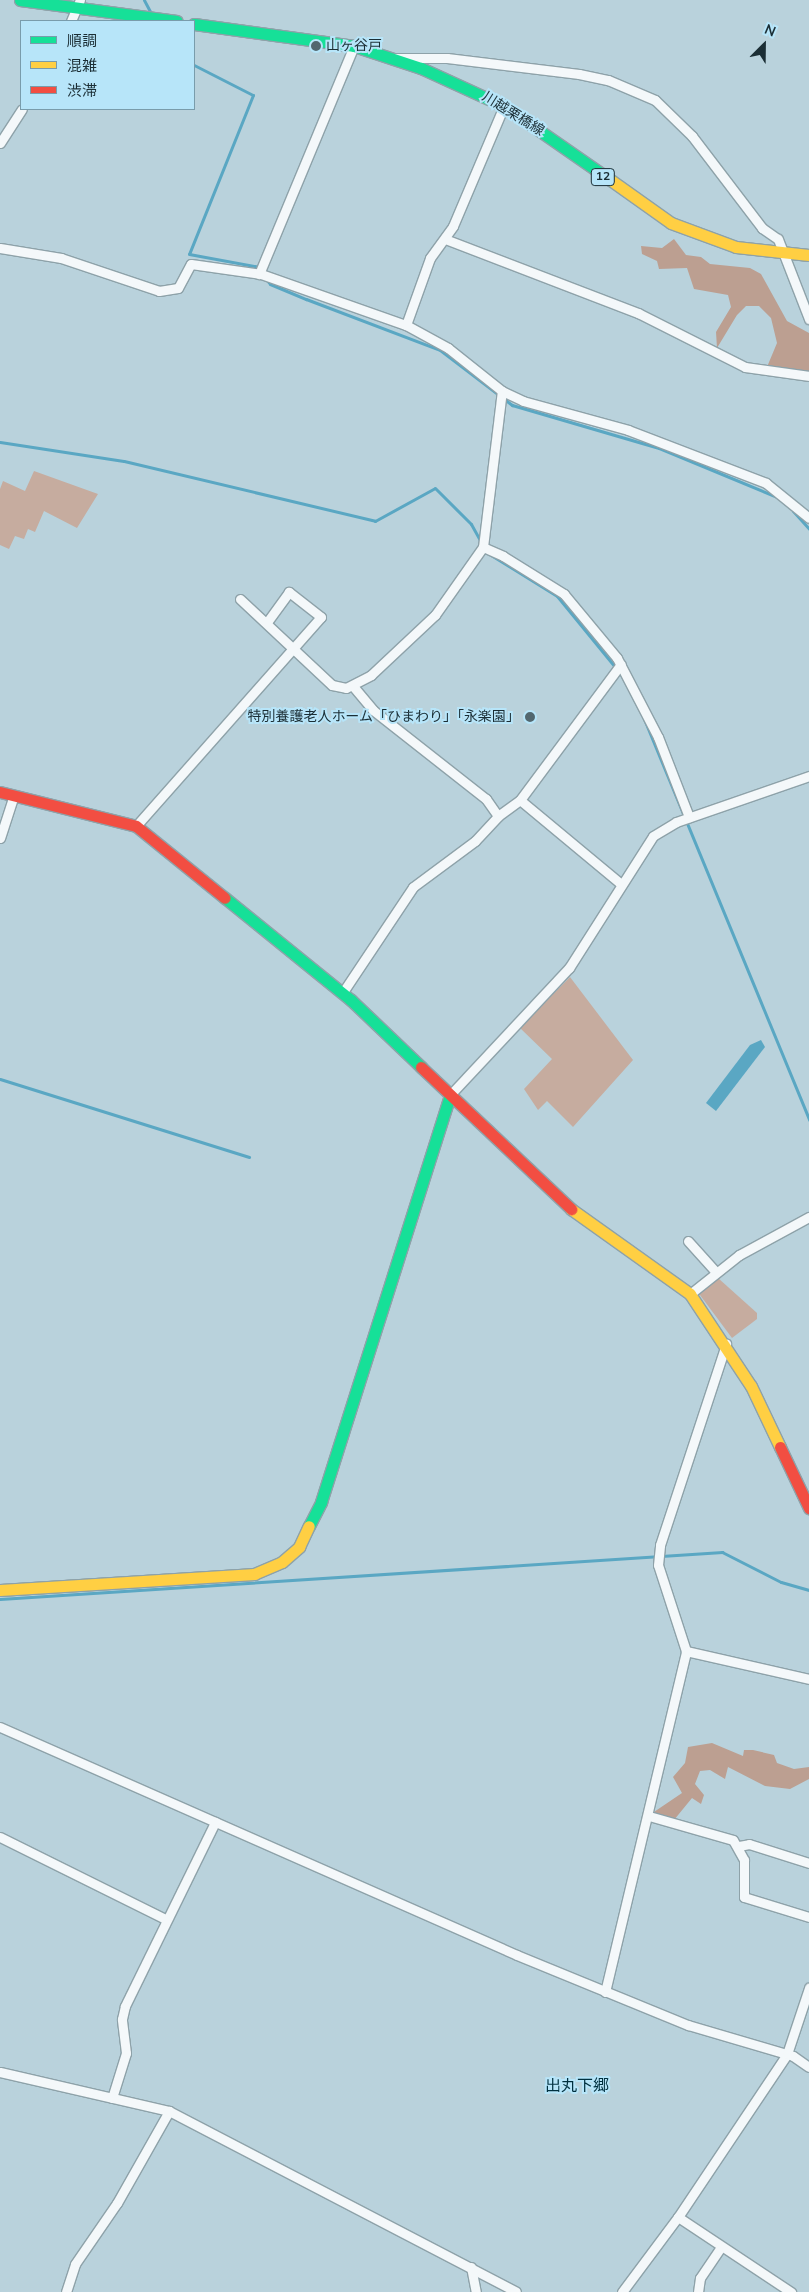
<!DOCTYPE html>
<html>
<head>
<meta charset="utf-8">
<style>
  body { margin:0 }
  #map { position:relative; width:809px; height:2292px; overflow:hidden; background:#b9d2dc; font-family:"Nunito Sans","Noto Sans JP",sans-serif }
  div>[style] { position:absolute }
  .green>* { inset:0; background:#c6ac9f }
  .forest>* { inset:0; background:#bc9f91 }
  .water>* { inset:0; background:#5aa7c3 }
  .stream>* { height:3px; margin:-1.5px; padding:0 1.5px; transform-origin:1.5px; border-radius:1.5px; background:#5aa7c3 }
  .roads { filter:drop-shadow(1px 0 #8ea2a9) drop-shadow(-1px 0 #8ea2a9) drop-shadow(0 1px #8ea2a9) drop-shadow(0 -1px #8ea2a9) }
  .street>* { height:9px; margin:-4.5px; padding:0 4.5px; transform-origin:4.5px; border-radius:4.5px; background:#f4f8fa }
  .fast>* { height:11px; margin:-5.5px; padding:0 5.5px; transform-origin:5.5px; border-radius:5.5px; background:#16e098 }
  .slow>* { height:11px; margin:-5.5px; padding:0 5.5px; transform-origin:5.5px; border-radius:5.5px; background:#ffcf43 }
  .jam>* { height:11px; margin:-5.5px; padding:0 5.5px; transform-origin:5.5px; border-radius:5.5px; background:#f24e42 }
  .dots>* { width:14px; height:14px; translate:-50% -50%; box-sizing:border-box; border:2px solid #b7e5f9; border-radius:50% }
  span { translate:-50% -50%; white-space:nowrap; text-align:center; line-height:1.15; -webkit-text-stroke:4px #b7e5f9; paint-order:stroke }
  .shield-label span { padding:1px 4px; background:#b7e5f9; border:1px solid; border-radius:4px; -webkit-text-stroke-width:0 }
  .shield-label { font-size:12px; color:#1b2e35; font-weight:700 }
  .poi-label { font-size:14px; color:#1b2e35 }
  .left { translate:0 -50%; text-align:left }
  .right { translate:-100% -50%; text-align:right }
  .street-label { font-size:14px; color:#1b2e35 }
  .quarter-label { font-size:16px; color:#00303f }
  .legend { position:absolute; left:20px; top:20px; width:175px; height:90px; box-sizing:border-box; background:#b7e5f9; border:1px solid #799cab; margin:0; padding:6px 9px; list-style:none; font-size:15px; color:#1b2e35 }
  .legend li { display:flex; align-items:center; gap:10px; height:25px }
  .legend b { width:25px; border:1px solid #799cab }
  .north { position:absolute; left:739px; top:20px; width:50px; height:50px; -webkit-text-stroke:4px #b7e5f9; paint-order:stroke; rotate:23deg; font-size:14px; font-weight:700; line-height:20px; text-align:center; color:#1b2e35 }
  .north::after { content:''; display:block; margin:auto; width:18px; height:22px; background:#1b2e35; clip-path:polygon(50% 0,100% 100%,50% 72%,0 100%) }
</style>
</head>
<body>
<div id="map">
  <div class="green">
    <div style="clip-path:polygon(34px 471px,98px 494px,77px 528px,44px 511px,35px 532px,28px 529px,24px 539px,15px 536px,9px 549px,0 545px,0 489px,3px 481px,25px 491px)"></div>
    <div style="clip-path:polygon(570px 977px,633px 1060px,573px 1127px,547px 1101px,538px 1110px,524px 1089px,552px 1059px,520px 1028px)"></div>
    <div style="clip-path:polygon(718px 1278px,757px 1313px,757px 1319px,732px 1338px,697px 1291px)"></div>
  </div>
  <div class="forest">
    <div style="clip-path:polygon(674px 239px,686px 255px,701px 257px,710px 264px,750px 268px,761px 274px,787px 321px,809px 333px,809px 371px,767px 367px,777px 343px,771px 318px,759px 306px,746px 306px,737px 315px,717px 348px,716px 332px,731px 307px,728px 295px,694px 289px,687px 268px,659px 269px,657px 261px,642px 254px,641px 246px,662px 248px)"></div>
    <div style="clip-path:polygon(712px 1743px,743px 1756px,744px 1750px,753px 1750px,774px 1755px,777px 1763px,794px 1769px,809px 1767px,809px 1779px,790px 1789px,765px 1786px,728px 1767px,725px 1779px,710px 1770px,700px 1771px,695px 1784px,704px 1795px,701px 1804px,692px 1798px,674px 1820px,651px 1814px,682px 1793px,673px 1777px,685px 1763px,688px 1747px)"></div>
  </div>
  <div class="water">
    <div style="clip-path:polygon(761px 1040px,765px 1047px,716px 1111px,706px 1103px,750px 1045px)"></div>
  </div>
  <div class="stream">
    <div style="left:144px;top:0;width:15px;rotate:62deg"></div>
    <div style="left:194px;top:65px;width:66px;rotate:27deg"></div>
    <div style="left:253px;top:95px;width:171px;rotate:111.9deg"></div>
    <div style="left:189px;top:254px;width:72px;rotate:10.4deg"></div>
    <div style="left:266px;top:279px;width:6px;rotate:51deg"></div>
    <div style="left:270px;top:284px;width:39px;rotate:23deg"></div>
    <div style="left:306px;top:299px;width:143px;rotate:20.8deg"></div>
    <div style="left:440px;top:350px;width:91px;rotate:37.4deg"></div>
    <div style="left:512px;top:405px;width:153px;rotate:16.3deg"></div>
    <div style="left:659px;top:448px;width:128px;rotate:22.6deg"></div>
    <div style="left:0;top:442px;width:125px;rotate:8.7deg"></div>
    <div style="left:124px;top:461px;width:258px;rotate:13.4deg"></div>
    <div style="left:375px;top:521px;width:68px;rotate:-28.8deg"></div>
    <div style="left:435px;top:488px;width:51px;rotate:45deg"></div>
    <div style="left:471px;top:524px;width:21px;rotate:61deg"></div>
    <div style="left:793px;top:511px;width:24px;rotate:48deg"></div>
    <div style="left:486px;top:552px;width:84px;rotate:31.8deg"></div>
    <div style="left:557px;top:596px;width:93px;rotate:50.7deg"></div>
    <div style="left:642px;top:714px;width:439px;rotate:67.6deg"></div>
    <div style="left:0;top:1079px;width:261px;rotate:17.4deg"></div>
    <div style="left:0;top:1599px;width:724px;rotate:-3.72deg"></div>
    <div style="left:722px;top:1552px;width:66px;rotate:27deg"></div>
    <div style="left:781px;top:1582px;width:29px;rotate:16deg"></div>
  </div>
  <div class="roads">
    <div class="street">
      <div style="left:71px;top:21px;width:23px;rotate:-67deg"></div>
      <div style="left:395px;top:58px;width:52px"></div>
      <div style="left:447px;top:58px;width:133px;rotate:6.9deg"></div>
      <div style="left:579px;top:74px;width:30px;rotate:12deg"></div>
      <div style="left:608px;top:80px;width:51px;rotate:23.1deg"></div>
      <div style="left:655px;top:100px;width:52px;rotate:44.2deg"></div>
      <div style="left:692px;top:136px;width:116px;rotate:52.7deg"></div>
      <div style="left:762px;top:228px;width:19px;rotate:35deg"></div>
      <div style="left:778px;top:239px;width:86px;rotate:68.8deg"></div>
      <div style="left:0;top:143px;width:40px;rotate:-57.1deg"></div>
      <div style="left:445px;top:239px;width:207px;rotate:21deg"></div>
      <div style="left:638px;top:313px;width:120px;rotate:26.8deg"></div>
      <div style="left:745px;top:367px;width:65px;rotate:8deg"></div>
      <div style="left:0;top:248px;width:62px;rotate:9.3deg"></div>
      <div style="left:61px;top:258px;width:103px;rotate:18.6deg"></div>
      <div style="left:159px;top:291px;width:19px;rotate:-9deg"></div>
      <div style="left:178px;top:288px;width:27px;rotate:-62deg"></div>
      <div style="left:191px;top:264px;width:71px;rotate:8.1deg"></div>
      <div style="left:261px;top:274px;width:154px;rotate:19.4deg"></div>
      <div style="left:406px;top:325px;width:48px;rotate:28.7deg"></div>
      <div style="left:448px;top:348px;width:69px;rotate:38.5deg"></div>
      <div style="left:502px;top:391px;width:23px;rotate:25deg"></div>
      <div style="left:523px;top:401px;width:109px;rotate:15.4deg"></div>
      <div style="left:628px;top:430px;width:148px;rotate:21deg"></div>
      <div style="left:766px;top:483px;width:55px;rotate:39.1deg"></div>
      <div style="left:259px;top:274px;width:247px;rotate:-67.4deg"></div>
      <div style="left:406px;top:325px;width:71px;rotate:-70.3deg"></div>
      <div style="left:430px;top:258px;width:39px;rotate:-54deg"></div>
      <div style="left:453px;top:226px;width:130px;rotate:-67deg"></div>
      <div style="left:483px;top:547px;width:157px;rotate:-83.1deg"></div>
      <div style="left:240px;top:599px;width:126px;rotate:43.1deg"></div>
      <div style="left:332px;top:685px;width:14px;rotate:12deg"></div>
      <div style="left:346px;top:688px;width:28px;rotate:-27deg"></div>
      <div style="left:371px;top:675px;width:88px;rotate:-43.2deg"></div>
      <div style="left:435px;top:615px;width:83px;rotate:-54.8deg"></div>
      <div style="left:483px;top:547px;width:22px;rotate:24deg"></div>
      <div style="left:503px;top:556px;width:72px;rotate:31.9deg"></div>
      <div style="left:564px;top:594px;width:83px;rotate:50.4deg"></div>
      <div style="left:617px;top:658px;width:89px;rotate:62.6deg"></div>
      <div style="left:658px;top:737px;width:86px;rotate:68.8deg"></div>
      <div style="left:520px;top:800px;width:131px;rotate:39.7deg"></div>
      <div style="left:498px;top:816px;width:27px;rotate:-36deg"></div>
      <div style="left:520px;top:800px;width:169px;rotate:-53.4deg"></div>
      <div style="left:136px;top:826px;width:279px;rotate:-48.5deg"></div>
      <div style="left:321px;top:617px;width:41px;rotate:-142deg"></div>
      <div style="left:289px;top:592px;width:37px;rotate:126deg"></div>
      <div style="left:0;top:838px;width:45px;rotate:-72deg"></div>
      <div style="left:343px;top:992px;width:126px;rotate:-56.3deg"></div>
      <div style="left:413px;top:887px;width:77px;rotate:-36.6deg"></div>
      <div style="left:475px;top:841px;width:34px;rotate:-47deg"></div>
      <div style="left:498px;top:816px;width:21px;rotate:-125deg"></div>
      <div style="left:486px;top:799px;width:144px;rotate:-141.8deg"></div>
      <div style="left:373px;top:710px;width:31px;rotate:-130deg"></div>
      <div style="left:450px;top:1095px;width:174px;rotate:-46.9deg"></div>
      <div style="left:569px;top:968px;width:156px;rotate:-57.5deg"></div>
      <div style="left:653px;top:836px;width:27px;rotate:-31deg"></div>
      <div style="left:676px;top:822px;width:141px;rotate:-19.1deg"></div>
      <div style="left:688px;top:1241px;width:42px;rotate:47.9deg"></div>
      <div style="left:690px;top:1294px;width:63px;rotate:-38.5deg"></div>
      <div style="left:739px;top:1255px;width:80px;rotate:-28.5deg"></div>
      <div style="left:686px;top:1651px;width:126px;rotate:12.8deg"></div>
      <div style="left:0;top:1727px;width:565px;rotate:23.8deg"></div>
      <div style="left:517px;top:1955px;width:185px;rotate:22.3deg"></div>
      <div style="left:688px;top:2025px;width:109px;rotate:16.4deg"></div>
      <div style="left:793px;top:2056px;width:19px;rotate:35deg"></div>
      <div style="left:649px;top:1816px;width:87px;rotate:15.9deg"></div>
      <div style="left:733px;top:1840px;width:23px;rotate:61deg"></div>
      <div style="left:744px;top:1860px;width:37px;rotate:90deg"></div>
      <div style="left:744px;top:1897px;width:68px;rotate:17.1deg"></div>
      <div style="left:0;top:1837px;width:184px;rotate:26.4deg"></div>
      <div style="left:739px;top:1846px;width:10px;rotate:-11deg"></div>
      <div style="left:749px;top:1844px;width:63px;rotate:17.6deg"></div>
      <div style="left:605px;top:1992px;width:350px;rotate:-76.6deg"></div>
      <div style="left:686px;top:1651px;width:90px;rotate:-108deg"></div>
      <div style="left:658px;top:1565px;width:20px;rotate:-84deg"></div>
      <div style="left:660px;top:1545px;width:212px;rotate:-71.8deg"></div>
      <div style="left:0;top:2072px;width:173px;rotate:13deg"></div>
      <div style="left:169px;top:2111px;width:391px;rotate:27.5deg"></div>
      <div style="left:112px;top:2098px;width:47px;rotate:-72.7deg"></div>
      <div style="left:126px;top:2053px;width:34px;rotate:-97deg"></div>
      <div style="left:122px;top:2019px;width:13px;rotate:-77deg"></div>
      <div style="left:125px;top:2006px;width:205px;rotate:-63.9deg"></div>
      <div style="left:678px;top:2217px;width:136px;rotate:33.6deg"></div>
      <div style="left:471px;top:2267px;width:25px;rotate:79deg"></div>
      <div style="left:66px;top:2292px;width:29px;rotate:-72deg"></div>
      <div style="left:75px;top:2264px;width:74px;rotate:-55.5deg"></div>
      <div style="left:117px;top:2203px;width:106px;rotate:-60.5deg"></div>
      <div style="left:622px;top:2292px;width:94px;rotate:-53.3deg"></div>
      <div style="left:678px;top:2217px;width:196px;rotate:-56.2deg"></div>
      <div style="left:787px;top:2054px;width:70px;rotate:-71.6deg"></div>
      <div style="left:698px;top:2292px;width:14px;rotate:-82deg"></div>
      <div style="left:700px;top:2278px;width:36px;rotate:-56deg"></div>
    </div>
    <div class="fast">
      <div style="left:20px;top:0;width:158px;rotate:7.6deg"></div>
      <div style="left:194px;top:24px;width:162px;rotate:7.8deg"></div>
      <div style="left:354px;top:46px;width:71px;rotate:18.2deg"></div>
      <div style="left:421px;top:68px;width:91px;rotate:24.6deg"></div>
      <div style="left:504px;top:106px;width:131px;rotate:34.8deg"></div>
      <div style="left:225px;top:898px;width:162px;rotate:39deg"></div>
      <div style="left:351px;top:1000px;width:97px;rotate:43.7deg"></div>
      <div style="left:309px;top:1526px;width:27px;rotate:-63deg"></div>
      <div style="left:321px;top:1502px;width:427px;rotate:-72.4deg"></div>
    </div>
    <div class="slow">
      <div style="left:612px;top:181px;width:72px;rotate:35.4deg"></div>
      <div style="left:671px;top:223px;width:69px;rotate:20.3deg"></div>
      <div style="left:736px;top:247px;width:73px;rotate:6.3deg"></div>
      <div style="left:571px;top:1209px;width:146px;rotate:35.5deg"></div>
      <div style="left:690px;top:1294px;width:110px;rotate:56.5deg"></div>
      <div style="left:751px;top:1386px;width:68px;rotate:64.6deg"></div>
      <div style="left:0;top:1590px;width:255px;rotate:-3.6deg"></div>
      <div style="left:254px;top:1574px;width:30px;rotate:-23deg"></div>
      <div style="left:282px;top:1562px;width:23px;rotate:-41deg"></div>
      <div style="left:299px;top:1547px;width:23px;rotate:-65deg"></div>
    </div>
    <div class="jam">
      <div style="left:0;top:792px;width:140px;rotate:14deg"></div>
      <div style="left:136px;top:826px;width:114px;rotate:39deg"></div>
      <div style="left:421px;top:1067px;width:207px;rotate:43.4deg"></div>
      <div style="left:780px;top:1447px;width:68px;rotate:64.6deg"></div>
    </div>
  </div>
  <div class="dots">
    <div style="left:316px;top:46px;background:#52676f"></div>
    <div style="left:530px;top:717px;background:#52676f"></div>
  </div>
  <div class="shield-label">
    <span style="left:603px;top:177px">12</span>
  </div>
  <div class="poi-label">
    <span class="left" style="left:326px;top:46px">山ヶ谷戸</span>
    <span class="right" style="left:520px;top:717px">特別養護老人ホーム「ひまわり」「永楽園」</span>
  </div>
  <div class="street-label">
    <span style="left:513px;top:114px;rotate:32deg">川越栗橋線</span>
  </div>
  <div class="quarter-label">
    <span style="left:577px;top:2086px">出丸下郷</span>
  </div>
  <ul class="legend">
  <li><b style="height:6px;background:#16e098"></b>順調</li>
  <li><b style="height:6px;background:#ffcf43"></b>混雑</li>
  <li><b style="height:6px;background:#f24e42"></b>渋滞</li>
  </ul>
  <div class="north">N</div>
</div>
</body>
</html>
